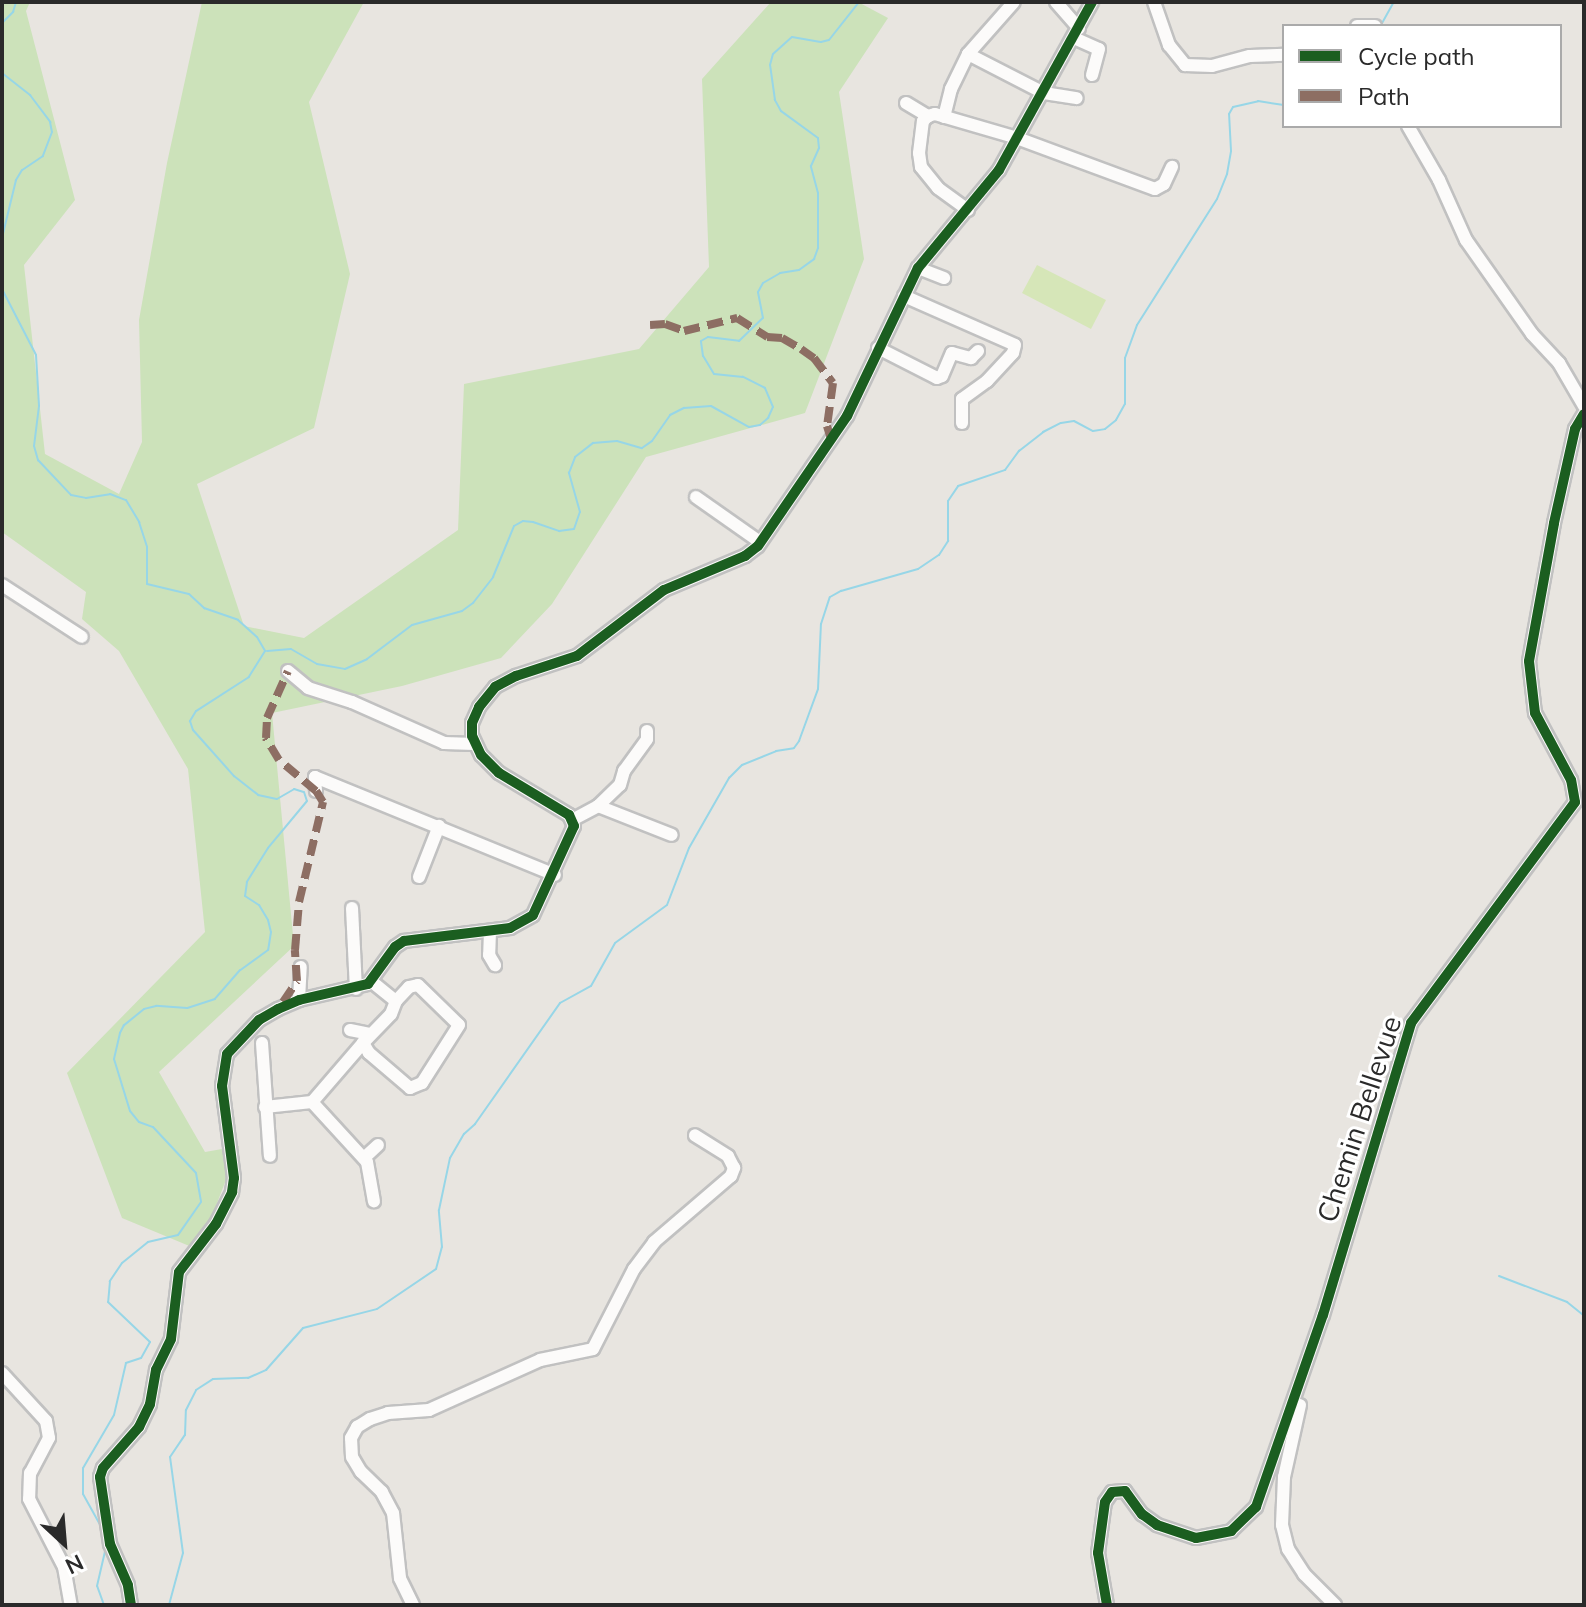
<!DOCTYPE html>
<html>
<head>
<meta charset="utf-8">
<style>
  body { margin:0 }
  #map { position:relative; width:1586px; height:1607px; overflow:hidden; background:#e8e5e0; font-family:Mulish,sans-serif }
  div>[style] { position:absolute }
  .green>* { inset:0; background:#cce2ba }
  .pitch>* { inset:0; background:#d6e6b8 }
  .stream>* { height:2px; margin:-1px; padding:0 1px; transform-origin:1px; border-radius:1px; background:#97d6e7 }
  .roads { filter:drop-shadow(2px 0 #c1c1c1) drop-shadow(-2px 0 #c1c1c1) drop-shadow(0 2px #c1c1c1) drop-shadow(0 -2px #c1c1c1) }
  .minor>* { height:12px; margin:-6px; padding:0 6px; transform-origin:6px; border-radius:6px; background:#fcfbfa }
  .quiet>* { height:8px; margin-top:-4px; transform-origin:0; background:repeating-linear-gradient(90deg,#8d6e63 0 16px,transparent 0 24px) }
  .cycleway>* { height:10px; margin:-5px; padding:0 5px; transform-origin:5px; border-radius:5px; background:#1b5e20 }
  span { translate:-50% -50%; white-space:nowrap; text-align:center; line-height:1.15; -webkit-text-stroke:6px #fff; paint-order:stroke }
  .street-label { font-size:28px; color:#2a2a2a }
  .frame { position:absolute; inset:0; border:4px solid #2a2a2a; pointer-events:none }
  .legend { position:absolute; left:1282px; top:24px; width:280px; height:104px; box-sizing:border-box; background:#fff; border:2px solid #aaa; margin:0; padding:10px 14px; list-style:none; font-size:24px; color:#2a2a2a }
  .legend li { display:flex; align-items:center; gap:16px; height:40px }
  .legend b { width:40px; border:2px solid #aaa }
  .north { position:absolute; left:24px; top:1503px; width:80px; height:80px; -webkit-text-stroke:6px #fff; paint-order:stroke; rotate:154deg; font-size:22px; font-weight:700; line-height:32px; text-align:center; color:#2a2a2a }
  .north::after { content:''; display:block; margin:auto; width:28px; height:36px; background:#2a2a2a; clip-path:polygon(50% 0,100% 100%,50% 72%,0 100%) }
</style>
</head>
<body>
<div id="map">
  <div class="green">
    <div style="clip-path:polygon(2px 2px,30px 2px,26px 11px,75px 200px,24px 265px,45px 454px,119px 494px,142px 442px,139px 320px,167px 163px,202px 2px,364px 2px,309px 102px,350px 274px,314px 428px,197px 484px,244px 626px,304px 638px,458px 530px,464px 384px,639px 349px,709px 267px,702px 79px,771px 2px,858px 2px,888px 18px,839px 92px,864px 259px,805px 413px,646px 457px,552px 604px,501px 658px,402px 686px,272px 713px,294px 946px,159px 1072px,205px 1152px,239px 1146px,199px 1250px,122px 1218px,67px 1073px,205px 932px,188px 769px,119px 651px,82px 619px,86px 592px,2px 532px)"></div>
  </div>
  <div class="pitch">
    <div style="clip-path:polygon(1037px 265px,1106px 300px,1091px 329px,1022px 293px)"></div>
  </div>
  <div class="stream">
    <div style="left:2px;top:23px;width:16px;rotate:-45deg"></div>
    <div style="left:13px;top:12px;width:10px;rotate:-73deg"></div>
    <div style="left:1381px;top:25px;width:26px;rotate:-61deg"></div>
    <div style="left:2px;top:73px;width:36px;rotate:38deg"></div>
    <div style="left:30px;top:95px;width:34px;rotate:53deg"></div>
    <div style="left:50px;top:122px;width:10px;rotate:79deg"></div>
    <div style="left:52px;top:132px;width:26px;rotate:111deg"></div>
    <div style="left:43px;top:156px;width:25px;rotate:146deg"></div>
    <div style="left:22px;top:170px;width:12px;rotate:121deg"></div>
    <div style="left:16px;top:180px;width:60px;rotate:103.6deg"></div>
    <div style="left:2px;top:289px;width:74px;rotate:62.7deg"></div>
    <div style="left:36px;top:355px;width:51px;rotate:86.6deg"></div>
    <div style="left:39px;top:406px;width:40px;rotate:97.1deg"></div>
    <div style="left:34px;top:446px;width:15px;rotate:74deg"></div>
    <div style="left:38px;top:460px;width:48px;rotate:46.7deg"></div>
    <div style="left:71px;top:495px;width:15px;rotate:11deg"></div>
    <div style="left:86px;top:498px;width:24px;rotate:-9deg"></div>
    <div style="left:110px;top:494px;width:17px;rotate:21deg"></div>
    <div style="left:126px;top:500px;width:26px;rotate:59deg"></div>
    <div style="left:139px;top:522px;width:26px;rotate:72deg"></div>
    <div style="left:147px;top:547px;width:37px;rotate:90deg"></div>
    <div style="left:147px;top:584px;width:43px;rotate:13.4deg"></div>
    <div style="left:189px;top:594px;width:21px;rotate:43deg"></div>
    <div style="left:204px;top:608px;width:36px;rotate:19deg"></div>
    <div style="left:238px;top:620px;width:25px;rotate:42deg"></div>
    <div style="left:257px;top:637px;width:16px;rotate:60deg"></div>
    <div style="left:265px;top:651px;width:31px;rotate:122deg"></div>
    <div style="left:249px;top:677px;width:63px;rotate:147.3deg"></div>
    <div style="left:196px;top:711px;width:12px;rotate:121deg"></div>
    <div style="left:190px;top:721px;width:9px;rotate:72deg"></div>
    <div style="left:193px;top:730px;width:62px;rotate:48.3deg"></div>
    <div style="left:234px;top:776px;width:31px;rotate:38deg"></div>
    <div style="left:258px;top:795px;width:19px;rotate:12deg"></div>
    <div style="left:277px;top:799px;width:20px;rotate:-30deg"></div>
    <div style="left:294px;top:789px;width:10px;rotate:17deg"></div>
    <div style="left:304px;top:792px;width:9px;rotate:72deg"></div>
    <div style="left:307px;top:801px;width:61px;rotate:129.7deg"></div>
    <div style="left:268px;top:848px;width:40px;rotate:122deg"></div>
    <div style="left:247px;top:882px;width:14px;rotate:98deg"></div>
    <div style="left:245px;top:896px;width:17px;rotate:33deg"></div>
    <div style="left:259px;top:905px;width:17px;rotate:59deg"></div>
    <div style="left:268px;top:920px;width:12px;rotate:76deg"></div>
    <div style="left:271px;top:932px;width:18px;rotate:99deg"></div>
    <div style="left:268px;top:950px;width:34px;rotate:144deg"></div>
    <div style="left:240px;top:970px;width:38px;rotate:131deg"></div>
    <div style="left:215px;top:999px;width:29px;rotate:162deg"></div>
    <div style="left:187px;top:1008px;width:31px;rotate:-176deg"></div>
    <div style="left:156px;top:1006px;width:12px;rotate:166deg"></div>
    <div style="left:144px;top:1009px;width:26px;rotate:141deg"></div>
    <div style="left:124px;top:1025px;width:9px;rotate:117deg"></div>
    <div style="left:120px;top:1033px;width:27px;rotate:103deg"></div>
    <div style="left:114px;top:1059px;width:54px;rotate:72.9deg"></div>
    <div style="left:130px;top:1111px;width:14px;rotate:51deg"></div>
    <div style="left:139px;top:1122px;width:15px;rotate:20deg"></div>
    <div style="left:153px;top:1127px;width:63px;rotate:46.9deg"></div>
    <div style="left:196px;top:1173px;width:29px;rotate:80deg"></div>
    <div style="left:201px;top:1202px;width:40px;rotate:124.9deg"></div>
    <div style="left:178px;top:1235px;width:31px;rotate:167deg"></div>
    <div style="left:148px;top:1242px;width:33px;rotate:141deg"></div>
    <div style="left:122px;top:1263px;width:22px;rotate:124deg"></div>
    <div style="left:110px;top:1281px;width:21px;rotate:95deg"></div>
    <div style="left:108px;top:1302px;width:58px;rotate:43.6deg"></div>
    <div style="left:150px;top:1342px;width:18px;rotate:119deg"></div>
    <div style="left:141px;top:1358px;width:16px;rotate:162deg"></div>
    <div style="left:126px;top:1363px;width:53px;rotate:103deg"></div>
    <div style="left:114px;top:1415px;width:61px;rotate:120.3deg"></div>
    <div style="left:83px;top:1468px;width:26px;rotate:90deg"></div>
    <div style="left:83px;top:1494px;width:39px;rotate:61deg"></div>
    <div style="left:267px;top:651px;width:24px;rotate:-5deg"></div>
    <div style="left:291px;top:649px;width:30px;rotate:30deg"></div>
    <div style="left:317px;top:664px;width:28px;rotate:10deg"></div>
    <div style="left:345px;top:669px;width:24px;rotate:-24deg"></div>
    <div style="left:367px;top:659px;width:56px;rotate:-37.1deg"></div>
    <div style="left:412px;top:625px;width:52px;rotate:-15.6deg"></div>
    <div style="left:462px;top:611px;width:14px;rotate:-36deg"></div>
    <div style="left:473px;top:603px;width:33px;rotate:-52deg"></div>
    <div style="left:493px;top:577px;width:55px;rotate:-67.6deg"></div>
    <div style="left:514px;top:526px;width:10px;rotate:-29deg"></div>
    <div style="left:523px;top:521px;width:10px;rotate:6deg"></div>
    <div style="left:533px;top:522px;width:28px;rotate:19deg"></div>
    <div style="left:559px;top:531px;width:15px;rotate:-8deg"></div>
    <div style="left:574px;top:529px;width:18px;rotate:-71deg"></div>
    <div style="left:580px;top:512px;width:41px;rotate:-105.8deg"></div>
    <div style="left:569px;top:473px;width:17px;rotate:-69deg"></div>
    <div style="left:575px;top:457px;width:23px;rotate:-38deg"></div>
    <div style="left:593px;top:443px;width:24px;rotate:-5deg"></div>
    <div style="left:617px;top:441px;width:26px;rotate:16deg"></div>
    <div style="left:642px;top:448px;width:12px;rotate:-35deg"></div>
    <div style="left:652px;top:441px;width:32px;rotate:-55deg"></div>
    <div style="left:670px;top:415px;width:16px;rotate:-27deg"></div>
    <div style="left:684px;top:408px;width:27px;rotate:-4deg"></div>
    <div style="left:711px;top:406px;width:43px;rotate:28.9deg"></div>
    <div style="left:749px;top:427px;width:11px;rotate:-10deg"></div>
    <div style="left:760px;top:425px;width:11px;rotate:-41deg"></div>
    <div style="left:768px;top:418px;width:12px;rotate:-66deg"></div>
    <div style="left:773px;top:407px;width:21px;rotate:-113deg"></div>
    <div style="left:765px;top:388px;width:25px;rotate:-153deg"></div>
    <div style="left:743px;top:377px;width:29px;rotate:-174deg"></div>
    <div style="left:714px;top:374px;width:21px;rotate:-121deg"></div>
    <div style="left:703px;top:356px;width:15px;rotate:-98deg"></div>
    <div style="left:701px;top:341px;width:8px;rotate:-30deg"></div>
    <div style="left:708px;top:337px;width:31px;rotate:7deg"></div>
    <div style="left:739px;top:341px;width:33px;rotate:-44deg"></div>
    <div style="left:763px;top:318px;width:26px;rotate:-101deg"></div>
    <div style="left:758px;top:292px;width:10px;rotate:-61deg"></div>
    <div style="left:763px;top:283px;width:20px;rotate:-30deg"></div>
    <div style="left:780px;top:273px;width:19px;rotate:-9deg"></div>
    <div style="left:799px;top:270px;width:19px;rotate:-36deg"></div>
    <div style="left:814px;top:259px;width:12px;rotate:-70deg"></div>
    <div style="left:818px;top:248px;width:55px;rotate:-90deg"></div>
    <div style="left:818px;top:193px;width:28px;rotate:-105deg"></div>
    <div style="left:811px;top:166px;width:20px;rotate:-66deg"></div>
    <div style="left:819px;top:148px;width:10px;rotate:-96deg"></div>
    <div style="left:818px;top:138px;width:46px;rotate:-143.9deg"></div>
    <div style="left:781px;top:111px;width:13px;rotate:-119deg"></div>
    <div style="left:775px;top:100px;width:35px;rotate:-98deg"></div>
    <div style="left:770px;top:65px;width:11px;rotate:-75deg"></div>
    <div style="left:773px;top:54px;width:25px;rotate:-42deg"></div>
    <div style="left:792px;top:37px;width:29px;rotate:10deg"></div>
    <div style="left:821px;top:42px;width:8px;rotate:-14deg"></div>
    <div style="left:829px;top:40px;width:48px;rotate:-51.7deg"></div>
    <div style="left:1499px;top:1276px;width:73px;rotate:20.9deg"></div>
    <div style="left:1567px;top:1302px;width:22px;rotate:39deg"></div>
    <div style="left:104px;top:1605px;width:20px;rotate:-110deg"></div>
    <div style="left:97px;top:1586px;width:37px;rotate:-77deg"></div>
    <div style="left:169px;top:1605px;width:54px;rotate:-74.9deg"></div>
    <div style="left:183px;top:1553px;width:97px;rotate:-97.7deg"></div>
    <div style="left:170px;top:1457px;width:27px;rotate:-56deg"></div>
    <div style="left:185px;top:1435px;width:25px;rotate:-88deg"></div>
    <div style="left:186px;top:1410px;width:22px;rotate:-63deg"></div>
    <div style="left:196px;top:1390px;width:20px;rotate:-33deg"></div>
    <div style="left:213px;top:1379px;width:35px;rotate:-2deg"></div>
    <div style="left:248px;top:1378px;width:20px;rotate:-24deg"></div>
    <div style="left:266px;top:1370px;width:56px;rotate:-48.6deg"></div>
    <div style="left:303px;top:1328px;width:76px;rotate:-14.4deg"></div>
    <div style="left:377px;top:1309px;width:71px;rotate:-34.1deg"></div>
    <div style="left:436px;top:1269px;width:23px;rotate:-75deg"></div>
    <div style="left:442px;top:1247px;width:37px;rotate:-95deg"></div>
    <div style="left:439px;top:1210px;width:53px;rotate:-78.1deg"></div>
    <div style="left:450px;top:1158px;width:28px;rotate:-60deg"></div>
    <div style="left:464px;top:1134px;width:15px;rotate:-42deg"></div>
    <div style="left:475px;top:1124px;width:148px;rotate:-54.9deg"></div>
    <div style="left:560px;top:1003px;width:35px;rotate:-29deg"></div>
    <div style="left:591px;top:986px;width:49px;rotate:-60.8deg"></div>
    <div style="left:615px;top:943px;width:64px;rotate:-36.2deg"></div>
    <div style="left:667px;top:905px;width:61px;rotate:-68.9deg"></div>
    <div style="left:689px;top:848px;width:81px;rotate:-60.3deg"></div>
    <div style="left:729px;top:778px;width:18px;rotate:-45deg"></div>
    <div style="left:742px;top:765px;width:37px;rotate:-22deg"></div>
    <div style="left:776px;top:751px;width:18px;rotate:-9deg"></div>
    <div style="left:794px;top:748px;width:9px;rotate:-54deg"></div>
    <div style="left:799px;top:741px;width:55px;rotate:-69.9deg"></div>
    <div style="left:818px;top:689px;width:65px;rotate:-87.4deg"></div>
    <div style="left:821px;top:624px;width:28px;rotate:-72deg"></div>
    <div style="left:830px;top:597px;width:13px;rotate:-29deg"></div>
    <div style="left:841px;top:591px;width:80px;rotate:-15.9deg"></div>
    <div style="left:918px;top:569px;width:25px;rotate:-34deg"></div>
    <div style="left:939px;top:555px;width:17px;rotate:-57deg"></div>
    <div style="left:948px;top:541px;width:40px;rotate:-90deg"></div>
    <div style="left:948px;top:501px;width:18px;rotate:-56deg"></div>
    <div style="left:958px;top:486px;width:50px;rotate:-18.8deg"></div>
    <div style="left:1005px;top:470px;width:24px;rotate:-54deg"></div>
    <div style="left:1019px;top:451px;width:31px;rotate:-38deg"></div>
    <div style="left:1043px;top:432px;width:20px;rotate:-27deg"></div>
    <div style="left:1061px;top:423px;width:13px;rotate:-9deg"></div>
    <div style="left:1074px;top:421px;width:21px;rotate:28deg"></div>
    <div style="left:1093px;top:431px;width:12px;rotate:-9deg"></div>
    <div style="left:1105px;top:429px;width:14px;rotate:-39deg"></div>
    <div style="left:1116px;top:420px;width:18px;rotate:-61deg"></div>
    <div style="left:1125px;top:404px;width:46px;rotate:-90deg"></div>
    <div style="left:1125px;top:358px;width:35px;rotate:-70deg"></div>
    <div style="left:1137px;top:325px;width:149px;rotate:-57.6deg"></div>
    <div style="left:1217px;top:199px;width:27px;rotate:-68deg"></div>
    <div style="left:1227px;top:174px;width:23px;rotate:-80deg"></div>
    <div style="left:1231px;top:151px;width:37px;rotate:-93deg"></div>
    <div style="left:1229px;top:114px;width:8px;rotate:-60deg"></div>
    <div style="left:1233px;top:107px;width:26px;rotate:-13deg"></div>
    <div style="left:1258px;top:101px;width:26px;rotate:9deg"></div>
  </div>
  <div class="roads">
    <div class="minor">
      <div style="left:1056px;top:2px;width:35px;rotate:49deg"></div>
      <div style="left:1154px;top:2px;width:46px;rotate:70.8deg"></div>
      <div style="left:1169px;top:45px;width:26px;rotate:51deg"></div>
      <div style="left:1185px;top:65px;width:27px;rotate:2deg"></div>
      <div style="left:1212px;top:66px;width:39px;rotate:-15deg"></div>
      <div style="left:1250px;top:56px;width:34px;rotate:-2deg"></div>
      <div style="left:1357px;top:26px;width:18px"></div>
      <div style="left:1074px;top:38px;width:27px;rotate:24deg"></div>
      <div style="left:1099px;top:49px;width:27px;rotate:105deg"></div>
      <div style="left:968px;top:54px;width:85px;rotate:27.2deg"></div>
      <div style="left:1044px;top:93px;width:33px;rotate:9deg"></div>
      <div style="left:906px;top:103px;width:26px;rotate:31deg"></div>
      <div style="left:944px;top:117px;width:29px;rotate:-76deg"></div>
      <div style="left:951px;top:89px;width:39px;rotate:-64deg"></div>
      <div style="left:968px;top:54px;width:69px;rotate:-48.5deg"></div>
      <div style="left:1408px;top:126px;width:62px;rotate:60.1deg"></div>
      <div style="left:1439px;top:180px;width:66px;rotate:65.8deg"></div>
      <div style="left:1466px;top:240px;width:115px;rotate:54.9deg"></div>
      <div style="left:1532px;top:334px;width:40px;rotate:47deg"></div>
      <div style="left:1559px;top:363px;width:50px;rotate:59.8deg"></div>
      <div style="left:968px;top:210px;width:37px;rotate:-144deg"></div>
      <div style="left:938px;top:188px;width:27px;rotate:-129deg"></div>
      <div style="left:921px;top:167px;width:14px;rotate:-98deg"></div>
      <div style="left:919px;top:153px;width:32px;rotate:-83deg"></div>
      <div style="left:923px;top:121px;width:7px;rotate:-45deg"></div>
      <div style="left:928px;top:116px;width:7px;rotate:-16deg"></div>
      <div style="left:935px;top:114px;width:85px;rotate:16.3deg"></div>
      <div style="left:1017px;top:138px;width:147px;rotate:20.3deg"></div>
      <div style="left:1155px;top:189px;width:10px;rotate:-29deg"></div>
      <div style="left:1164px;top:184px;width:19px;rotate:-65deg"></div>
      <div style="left:918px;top:268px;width:28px;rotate:21deg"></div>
      <div style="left:904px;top:296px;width:121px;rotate:23.8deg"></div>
      <div style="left:1015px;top:345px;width:8px;rotate:104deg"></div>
      <div style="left:1013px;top:353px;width:38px;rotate:133deg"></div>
      <div style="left:987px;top:381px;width:31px;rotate:144deg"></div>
      <div style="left:962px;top:399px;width:24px;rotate:90deg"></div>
      <div style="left:878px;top:348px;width:66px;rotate:27deg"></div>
      <div style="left:937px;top:378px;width:5px;rotate:-22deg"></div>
      <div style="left:942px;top:376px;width:25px;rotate:-67deg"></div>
      <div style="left:952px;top:353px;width:20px;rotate:15deg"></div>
      <div style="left:971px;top:358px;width:10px;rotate:-45deg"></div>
      <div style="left:696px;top:497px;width:78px;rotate:35.1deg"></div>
      <div style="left:2px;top:585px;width:95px;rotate:33deg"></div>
      <div style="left:288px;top:671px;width:26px;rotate:40deg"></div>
      <div style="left:308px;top:688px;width:46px;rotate:17.7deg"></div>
      <div style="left:352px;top:702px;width:101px;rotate:24deg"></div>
      <div style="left:444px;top:743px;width:30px;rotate:2deg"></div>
      <div style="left:316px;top:791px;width:14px;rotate:-94deg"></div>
      <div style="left:315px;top:777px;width:259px;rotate:22.2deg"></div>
      <div style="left:598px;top:806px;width:79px;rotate:21.4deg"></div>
      <div style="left:572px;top:820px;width:30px;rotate:-28deg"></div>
      <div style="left:598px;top:806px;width:30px;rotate:-44deg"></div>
      <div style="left:620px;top:785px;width:15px;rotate:-74deg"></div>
      <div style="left:624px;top:771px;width:39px;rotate:-54deg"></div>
      <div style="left:647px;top:739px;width:8px;rotate:-90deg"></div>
      <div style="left:419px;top:877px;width:55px;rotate:-68.6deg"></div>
      <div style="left:352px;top:908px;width:81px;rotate:87.2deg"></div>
      <div style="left:490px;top:931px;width:24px;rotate:92deg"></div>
      <div style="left:489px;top:955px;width:12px;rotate:59deg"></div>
      <div style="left:371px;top:981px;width:32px;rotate:39deg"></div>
      <div style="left:418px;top:985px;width:57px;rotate:44.3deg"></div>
      <div style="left:459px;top:1025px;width:69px;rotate:122.5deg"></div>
      <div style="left:422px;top:1083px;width:13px;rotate:157deg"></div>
      <div style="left:410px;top:1088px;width:54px;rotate:-139.5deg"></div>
      <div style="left:369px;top:1053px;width:12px;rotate:-121deg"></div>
      <div style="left:363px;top:1043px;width:40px;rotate:-46deg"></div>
      <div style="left:391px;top:1014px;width:14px;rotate:-69deg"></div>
      <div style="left:396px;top:1001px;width:19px;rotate:-47deg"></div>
      <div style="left:409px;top:987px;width:9px;rotate:-13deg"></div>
      <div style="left:299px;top:1000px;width:33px;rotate:-87deg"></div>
      <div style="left:350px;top:1030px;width:20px;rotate:11deg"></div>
      <div style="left:262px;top:1043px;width:113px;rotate:86deg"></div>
      <div style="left:363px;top:1043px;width:78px;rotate:130.8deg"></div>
      <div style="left:312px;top:1102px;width:81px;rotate:47.5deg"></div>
      <div style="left:367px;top:1162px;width:40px;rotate:80deg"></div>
      <div style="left:265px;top:1107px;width:47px;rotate:-6.1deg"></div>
      <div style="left:364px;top:1158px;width:19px;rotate:-43deg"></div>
      <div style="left:2px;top:1373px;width:65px;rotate:47.5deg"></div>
      <div style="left:46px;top:1421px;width:17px;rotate:80deg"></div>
      <div style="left:49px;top:1438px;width:40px;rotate:118deg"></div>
      <div style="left:30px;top:1473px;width:26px;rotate:92deg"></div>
      <div style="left:29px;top:1499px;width:76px;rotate:62.8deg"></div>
      <div style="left:64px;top:1567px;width:39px;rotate:80deg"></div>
      <div style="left:1300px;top:1405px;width:74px;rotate:102.5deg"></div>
      <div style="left:1284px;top:1477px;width:48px;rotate:92.4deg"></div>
      <div style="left:1282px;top:1525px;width:25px;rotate:76deg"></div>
      <div style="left:1288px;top:1549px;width:30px;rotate:57deg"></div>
      <div style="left:1304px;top:1574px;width:44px;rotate:45deg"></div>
      <div style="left:131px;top:1605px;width:20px;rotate:-99deg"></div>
      <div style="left:128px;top:1585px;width:45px;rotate:-113.7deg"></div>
      <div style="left:110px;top:1544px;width:68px;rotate:-98.5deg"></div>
      <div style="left:100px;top:1477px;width:9px;rotate:-72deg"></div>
      <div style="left:103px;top:1468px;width:55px;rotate:-48.7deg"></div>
      <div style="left:139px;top:1427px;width:25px;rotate:-64deg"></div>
      <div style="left:150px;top:1404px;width:35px;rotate:-80deg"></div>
      <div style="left:156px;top:1370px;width:34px;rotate:-64deg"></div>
      <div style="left:171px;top:1339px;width:67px;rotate:-83.2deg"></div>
      <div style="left:179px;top:1272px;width:61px;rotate:-52.4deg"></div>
      <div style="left:216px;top:1224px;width:36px;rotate:-63deg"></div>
      <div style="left:232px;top:1192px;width:14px;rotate:-82deg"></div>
      <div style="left:234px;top:1178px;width:93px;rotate:-97.4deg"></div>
      <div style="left:222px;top:1086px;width:32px;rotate:-81deg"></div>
      <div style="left:227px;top:1054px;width:47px;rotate:-46.7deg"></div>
      <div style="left:259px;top:1020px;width:22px;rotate:-30deg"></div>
      <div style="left:278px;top:1009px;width:23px;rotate:-23deg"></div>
      <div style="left:299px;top:1000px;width:71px;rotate:-13.1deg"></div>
      <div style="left:368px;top:984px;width:46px;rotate:-53.9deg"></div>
      <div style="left:395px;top:947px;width:11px;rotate:-34deg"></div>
      <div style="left:404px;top:941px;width:107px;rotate:-7deg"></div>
      <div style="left:510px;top:928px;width:26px;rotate:-29deg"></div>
      <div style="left:533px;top:915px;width:98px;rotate:-65.3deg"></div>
      <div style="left:574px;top:826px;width:12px;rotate:-114deg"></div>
      <div style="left:569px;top:815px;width:82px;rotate:-149deg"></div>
      <div style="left:499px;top:773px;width:25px;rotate:-135deg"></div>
      <div style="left:481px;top:755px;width:21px;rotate:-115deg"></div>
      <div style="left:472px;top:736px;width:13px;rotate:-90deg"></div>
      <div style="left:472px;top:723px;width:17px;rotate:-66deg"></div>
      <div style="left:479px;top:707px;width:26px;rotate:-51deg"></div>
      <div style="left:495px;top:687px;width:24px;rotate:-28deg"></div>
      <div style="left:516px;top:676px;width:64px;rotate:-18.2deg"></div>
      <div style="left:577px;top:656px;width:109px;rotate:-37.2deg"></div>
      <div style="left:664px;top:590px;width:88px;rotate:-22.8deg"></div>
      <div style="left:745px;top:556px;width:16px;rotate:-38deg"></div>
      <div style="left:758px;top:546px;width:158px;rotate:-55.6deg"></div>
      <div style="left:847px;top:416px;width:164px;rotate:-64.4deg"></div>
      <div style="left:918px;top:268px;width:127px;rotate:-50.4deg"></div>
      <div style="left:999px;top:170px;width:192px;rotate:-61deg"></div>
      <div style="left:413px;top:1605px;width:30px;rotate:-116deg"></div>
      <div style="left:400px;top:1578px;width:65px;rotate:-96.1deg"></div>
      <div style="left:393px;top:1513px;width:24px;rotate:-118deg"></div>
      <div style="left:382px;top:1492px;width:29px;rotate:-136deg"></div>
      <div style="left:361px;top:1472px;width:17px;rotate:-121deg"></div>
      <div style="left:352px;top:1457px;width:19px;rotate:-93deg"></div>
      <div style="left:351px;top:1438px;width:13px;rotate:-61deg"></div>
      <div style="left:357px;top:1427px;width:15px;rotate:-32deg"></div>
      <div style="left:370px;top:1419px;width:19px;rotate:-18deg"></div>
      <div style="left:388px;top:1413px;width:41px;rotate:-4.2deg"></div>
      <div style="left:429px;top:1410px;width:122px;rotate:-24.2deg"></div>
      <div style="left:540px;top:1360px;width:54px;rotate:-11.7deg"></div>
      <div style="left:593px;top:1349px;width:90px;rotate:-62.9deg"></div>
      <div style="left:634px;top:1269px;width:34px;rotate:-53deg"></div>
      <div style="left:654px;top:1242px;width:101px;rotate:-40.6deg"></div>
      <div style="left:731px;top:1176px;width:9px;rotate:-69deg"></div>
      <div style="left:734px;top:1168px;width:13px;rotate:-117deg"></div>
      <div style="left:728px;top:1156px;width:39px;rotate:-148deg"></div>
      <div style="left:1107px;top:1605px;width:53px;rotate:-99.8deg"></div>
      <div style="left:1098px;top:1553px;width:51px;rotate:-82.2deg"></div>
      <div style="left:1105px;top:1502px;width:12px;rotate:-55deg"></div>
      <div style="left:1112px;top:1492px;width:13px;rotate:-4deg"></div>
      <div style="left:1125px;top:1491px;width:29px;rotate:54deg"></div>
      <div style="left:1142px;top:1514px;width:19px;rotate:36deg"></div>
      <div style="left:1157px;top:1525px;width:41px;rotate:18.4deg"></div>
      <div style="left:1196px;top:1538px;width:36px;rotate:-11deg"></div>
      <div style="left:1231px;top:1531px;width:35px;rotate:-44deg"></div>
      <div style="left:1256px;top:1507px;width:203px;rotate:-70.8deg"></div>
      <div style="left:1323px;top:1315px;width:305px;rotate:-73.2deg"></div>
      <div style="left:1411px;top:1023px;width:275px;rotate:-53.4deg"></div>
      <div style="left:1575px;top:802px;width:22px;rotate:-100deg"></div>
      <div style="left:1571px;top:780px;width:76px;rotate:-118.2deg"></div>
      <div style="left:1535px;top:713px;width:52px;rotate:-96.6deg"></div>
      <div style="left:1529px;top:661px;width:140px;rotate:-79.7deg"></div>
      <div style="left:1554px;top:523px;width:96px;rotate:-77.4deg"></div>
      <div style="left:1575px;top:429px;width:17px;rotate:-59deg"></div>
    </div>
  </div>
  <div class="quiet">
    <div style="left:650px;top:325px;width:15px;rotate:-4deg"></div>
    <div style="left:665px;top:324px;width:20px;rotate:20deg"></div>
    <div style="left:684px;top:331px;width:55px;rotate:-13.8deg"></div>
    <div style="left:737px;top:318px;width:36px;rotate:32deg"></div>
    <div style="left:767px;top:337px;width:15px;rotate:4deg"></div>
    <div style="left:782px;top:338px;width:22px;rotate:30deg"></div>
    <div style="left:801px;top:349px;width:16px;rotate:35deg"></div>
    <div style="left:814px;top:358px;width:31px;rotate:53deg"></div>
    <div style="left:833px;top:383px;width:43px;rotate:97.9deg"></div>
    <div style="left:827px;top:426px;width:14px;rotate:73deg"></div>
    <div style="left:283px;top:1002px;width:25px;rotate:-56deg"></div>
    <div style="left:297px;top:981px;width:31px;rotate:-94deg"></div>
    <div style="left:295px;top:950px;width:48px;rotate:-85.2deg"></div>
    <div style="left:299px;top:902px;width:103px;rotate:-76.5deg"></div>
    <div style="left:323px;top:802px;width:13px;rotate:-122deg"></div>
    <div style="left:316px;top:791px;width:48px;rotate:-140deg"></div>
    <div style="left:279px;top:760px;width:26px;rotate:-121deg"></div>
    <div style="left:266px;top:738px;width:20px;rotate:-87deg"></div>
    <div style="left:267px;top:718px;width:51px;rotate:-65.9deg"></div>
  </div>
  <div class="cycleway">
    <div style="left:131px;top:1605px;width:20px;rotate:-99deg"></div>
    <div style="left:128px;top:1585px;width:45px;rotate:-113.7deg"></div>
    <div style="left:110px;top:1544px;width:68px;rotate:-98.5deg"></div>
    <div style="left:100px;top:1477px;width:9px;rotate:-72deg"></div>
    <div style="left:103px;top:1468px;width:55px;rotate:-48.7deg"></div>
    <div style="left:139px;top:1427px;width:25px;rotate:-64deg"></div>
    <div style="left:150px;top:1404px;width:35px;rotate:-80deg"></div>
    <div style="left:156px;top:1370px;width:34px;rotate:-64deg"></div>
    <div style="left:171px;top:1339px;width:67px;rotate:-83.2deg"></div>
    <div style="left:179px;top:1272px;width:61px;rotate:-52.4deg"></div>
    <div style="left:216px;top:1224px;width:36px;rotate:-63deg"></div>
    <div style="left:232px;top:1192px;width:14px;rotate:-82deg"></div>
    <div style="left:234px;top:1178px;width:93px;rotate:-97.4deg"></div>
    <div style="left:222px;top:1086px;width:32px;rotate:-81deg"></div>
    <div style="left:227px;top:1054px;width:47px;rotate:-46.7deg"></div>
    <div style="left:259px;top:1020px;width:22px;rotate:-30deg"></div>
    <div style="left:278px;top:1009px;width:23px;rotate:-23deg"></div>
    <div style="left:299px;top:1000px;width:71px;rotate:-13.1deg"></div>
    <div style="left:368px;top:984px;width:46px;rotate:-53.9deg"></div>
    <div style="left:395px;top:947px;width:11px;rotate:-34deg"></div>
    <div style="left:404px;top:941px;width:107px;rotate:-7deg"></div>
    <div style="left:510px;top:928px;width:26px;rotate:-29deg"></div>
    <div style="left:533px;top:915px;width:98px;rotate:-65.3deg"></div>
    <div style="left:574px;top:826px;width:12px;rotate:-114deg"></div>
    <div style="left:569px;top:815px;width:82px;rotate:-149deg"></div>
    <div style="left:499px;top:773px;width:25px;rotate:-135deg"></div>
    <div style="left:481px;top:755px;width:21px;rotate:-115deg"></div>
    <div style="left:472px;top:736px;width:13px;rotate:-90deg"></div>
    <div style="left:472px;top:723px;width:17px;rotate:-66deg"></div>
    <div style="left:479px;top:707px;width:26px;rotate:-51deg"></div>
    <div style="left:495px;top:687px;width:24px;rotate:-28deg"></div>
    <div style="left:516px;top:676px;width:64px;rotate:-18.2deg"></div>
    <div style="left:577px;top:656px;width:109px;rotate:-37.2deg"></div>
    <div style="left:664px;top:590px;width:88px;rotate:-22.8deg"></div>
    <div style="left:745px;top:556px;width:16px;rotate:-38deg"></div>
    <div style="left:758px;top:546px;width:158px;rotate:-55.6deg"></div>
    <div style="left:847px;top:416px;width:164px;rotate:-64.4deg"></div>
    <div style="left:918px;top:268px;width:127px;rotate:-50.4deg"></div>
    <div style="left:999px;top:170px;width:192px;rotate:-61deg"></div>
    <div style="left:1107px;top:1605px;width:53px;rotate:-99.8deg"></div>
    <div style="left:1098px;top:1553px;width:51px;rotate:-82.2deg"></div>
    <div style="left:1105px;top:1502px;width:12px;rotate:-55deg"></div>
    <div style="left:1112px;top:1492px;width:13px;rotate:-4deg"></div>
    <div style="left:1125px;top:1491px;width:29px;rotate:54deg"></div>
    <div style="left:1142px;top:1514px;width:19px;rotate:36deg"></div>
    <div style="left:1157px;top:1525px;width:41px;rotate:18.4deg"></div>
    <div style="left:1196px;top:1538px;width:36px;rotate:-11deg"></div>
    <div style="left:1231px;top:1531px;width:35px;rotate:-44deg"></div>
    <div style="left:1256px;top:1507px;width:203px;rotate:-70.8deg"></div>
    <div style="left:1323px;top:1315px;width:305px;rotate:-73.2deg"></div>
    <div style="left:1411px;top:1023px;width:275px;rotate:-53.4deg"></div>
    <div style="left:1575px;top:802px;width:22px;rotate:-100deg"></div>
    <div style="left:1571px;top:780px;width:76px;rotate:-118.2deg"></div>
    <div style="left:1535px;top:713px;width:52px;rotate:-96.6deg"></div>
    <div style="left:1529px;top:661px;width:140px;rotate:-79.7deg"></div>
    <div style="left:1554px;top:523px;width:96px;rotate:-77.4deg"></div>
    <div style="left:1575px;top:429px;width:17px;rotate:-59deg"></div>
  </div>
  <div class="street-label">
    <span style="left:1359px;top:1119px;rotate:-72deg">Chemin Bellevue</span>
  </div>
  <div class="frame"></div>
  <ul class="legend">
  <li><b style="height:10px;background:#1b5e20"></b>Cycle path</li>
  <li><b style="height:10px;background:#8d6e63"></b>Path</li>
  </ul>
  <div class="north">N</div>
</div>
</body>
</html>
